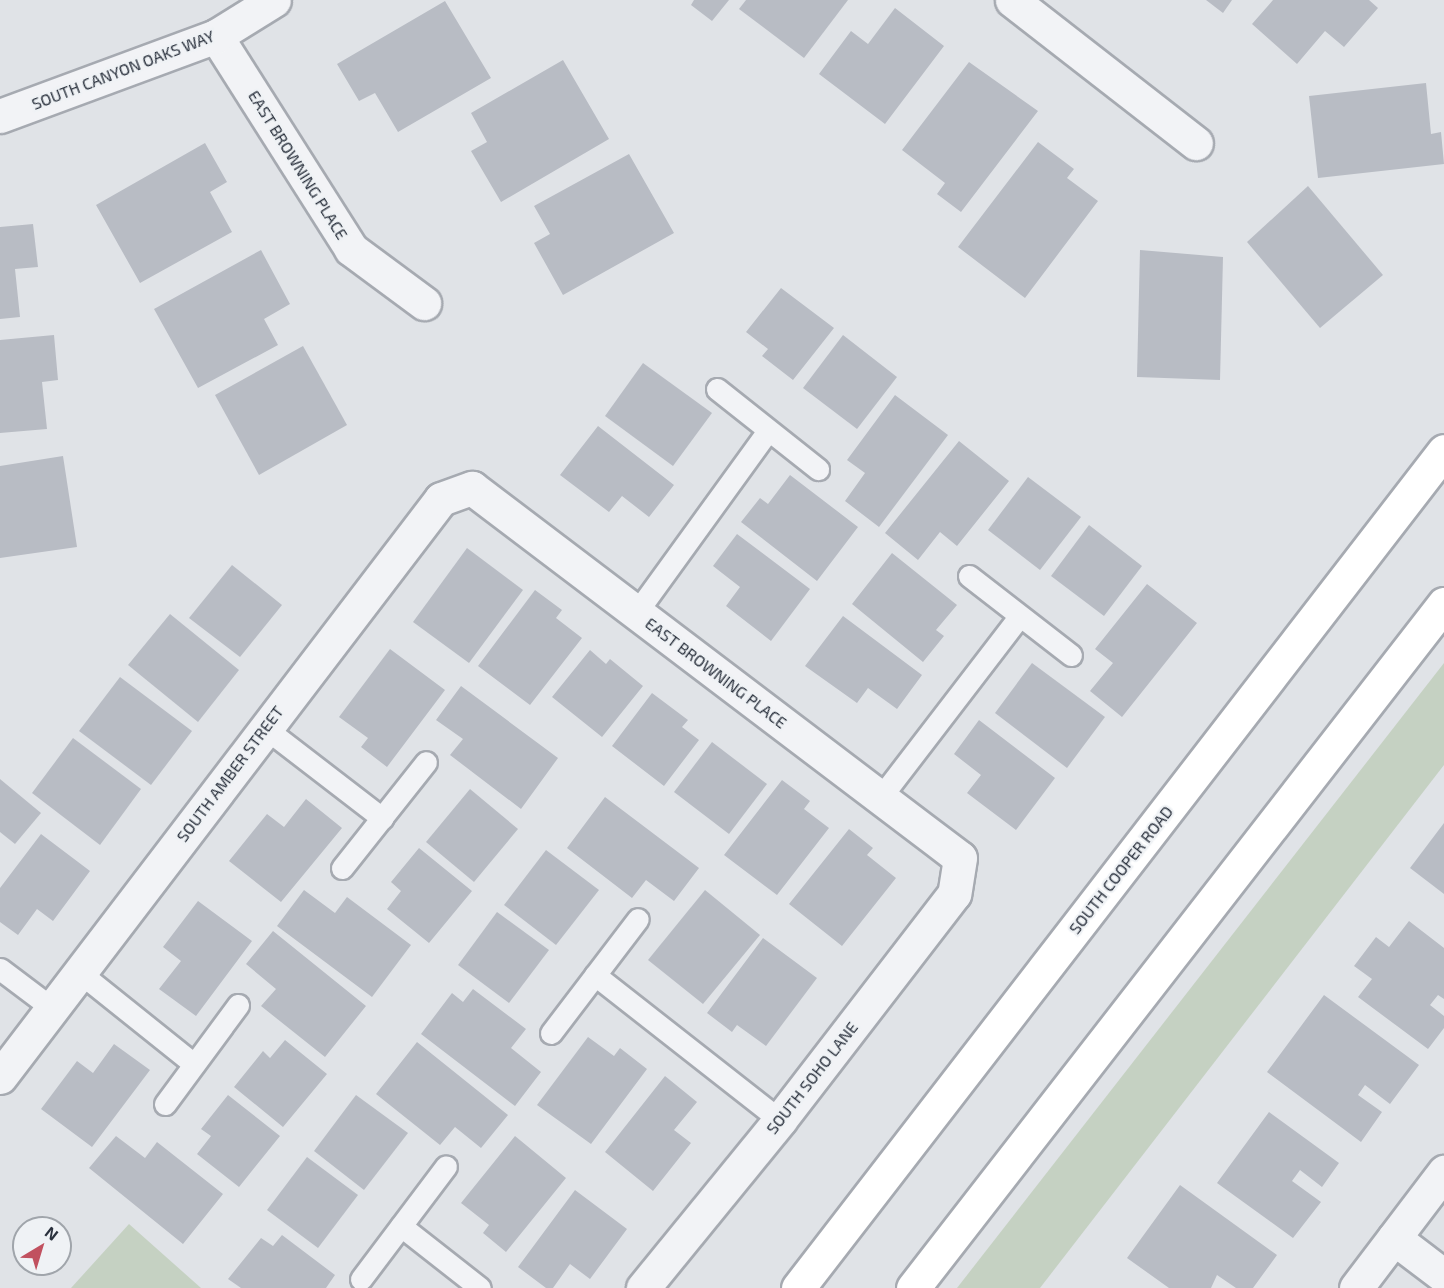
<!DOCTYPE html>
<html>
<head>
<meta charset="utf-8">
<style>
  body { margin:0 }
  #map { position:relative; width:1444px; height:1288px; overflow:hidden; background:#e0e3e7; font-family:"Exo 2",sans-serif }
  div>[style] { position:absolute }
  .green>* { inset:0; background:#c5d1c2 }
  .building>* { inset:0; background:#b8bcc4 }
  .roads { filter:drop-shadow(2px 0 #a6aab1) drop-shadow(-2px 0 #a6aab1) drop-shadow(0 2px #a6aab1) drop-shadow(0 -2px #a6aab1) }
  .service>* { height:21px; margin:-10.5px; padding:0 10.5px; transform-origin:10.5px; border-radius:10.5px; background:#f2f3f6 }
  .minor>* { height:33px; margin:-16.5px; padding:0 16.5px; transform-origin:16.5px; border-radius:16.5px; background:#f2f3f6 }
  .secondary>* { height:33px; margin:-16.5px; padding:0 16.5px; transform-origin:16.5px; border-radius:16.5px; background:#fff }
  span { translate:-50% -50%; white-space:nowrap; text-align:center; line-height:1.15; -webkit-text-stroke:4.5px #eff2f5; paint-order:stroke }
  .street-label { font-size:16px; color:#2a313d }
  .north { position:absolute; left:12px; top:1216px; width:60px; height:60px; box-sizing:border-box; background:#eff2f5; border:2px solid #a0a5ab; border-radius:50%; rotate:38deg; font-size:16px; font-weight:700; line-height:24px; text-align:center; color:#2a313d }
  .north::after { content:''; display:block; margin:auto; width:21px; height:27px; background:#c1515f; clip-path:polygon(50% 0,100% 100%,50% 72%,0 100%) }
</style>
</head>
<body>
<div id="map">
  <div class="green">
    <div style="clip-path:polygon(1444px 663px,1444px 765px,1040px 1288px,957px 1288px)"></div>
    <div style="clip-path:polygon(129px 1224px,201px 1288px,71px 1288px)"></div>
  </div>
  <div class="building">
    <div style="clip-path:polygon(694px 0,729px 0,712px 21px,691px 5px)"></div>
    <div style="clip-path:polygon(746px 0,848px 0,804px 58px,739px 9px)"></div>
    <div style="clip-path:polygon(1206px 0,1232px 0,1223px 13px)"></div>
    <div style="clip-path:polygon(1273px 0,1369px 0,1378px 8px,1344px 47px,1325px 31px,1297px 64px,1252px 24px)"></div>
    <div style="clip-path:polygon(445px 1px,491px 78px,398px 132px,375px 93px,359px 101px,337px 64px)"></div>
    <div style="clip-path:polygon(895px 8px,944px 46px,885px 124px,819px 74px,851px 31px,868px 44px)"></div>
    <div style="clip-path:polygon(563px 60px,609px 139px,501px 202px,471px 151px,487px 142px,471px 113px)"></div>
    <div style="clip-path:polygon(969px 62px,1038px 111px,961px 212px,937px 194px,945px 183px,902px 150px)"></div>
    <div style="clip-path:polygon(1426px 83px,1431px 134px,1441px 132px,1444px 164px,1318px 178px,1309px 96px)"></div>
    <div style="clip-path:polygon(1038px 142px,1074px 169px,1067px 178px,1098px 201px,1025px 298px,958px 247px)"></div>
    <div style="clip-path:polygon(205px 143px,227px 182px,210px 192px,232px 232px,140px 283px,96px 205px)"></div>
    <div style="clip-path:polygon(629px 154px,674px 233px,563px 295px,534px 243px,550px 234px,534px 206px)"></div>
    <div style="clip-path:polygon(1308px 186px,1383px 275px,1320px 328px,1247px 242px)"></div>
    <div style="clip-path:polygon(33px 224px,38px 267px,15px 269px,20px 317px,0 319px,0 227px)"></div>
    <div style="clip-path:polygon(261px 250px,290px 304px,264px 319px,278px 345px,198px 388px,154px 309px)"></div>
    <div style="clip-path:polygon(1140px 250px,1223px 257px,1220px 380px,1137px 377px)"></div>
    <div style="clip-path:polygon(781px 288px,834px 328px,793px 380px,762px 356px,768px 349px,746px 332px)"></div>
    <div style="clip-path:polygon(54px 335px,58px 380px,42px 382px,47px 429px,0 433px,0 340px)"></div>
    <div style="clip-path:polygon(843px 335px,897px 377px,857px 429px,803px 388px)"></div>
    <div style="clip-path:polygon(303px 346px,347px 425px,259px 475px,215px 395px)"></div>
    <div style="clip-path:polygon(643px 363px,712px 413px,673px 466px,605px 416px)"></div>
    <div style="clip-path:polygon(895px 395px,948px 435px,879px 527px,845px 501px,865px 473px,847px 460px)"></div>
    <div style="clip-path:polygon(598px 426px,674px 485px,649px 517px,622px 496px,609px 512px,560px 475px)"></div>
    <div style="clip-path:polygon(959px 441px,1009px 481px,957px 546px,940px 532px,918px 560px,885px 533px)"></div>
    <div style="clip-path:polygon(63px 456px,77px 547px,0 558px,0 466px)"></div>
    <div style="clip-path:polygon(790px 475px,858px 527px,817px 581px,741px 522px,760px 498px,768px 504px)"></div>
    <div style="clip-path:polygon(1028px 477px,1081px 517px,1040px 570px,988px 530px)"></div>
    <div style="clip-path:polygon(1089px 525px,1142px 566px,1104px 616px,1051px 576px)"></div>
    <div style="clip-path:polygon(737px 534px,810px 589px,771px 641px,726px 606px,740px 587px,713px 566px)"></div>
    <div style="clip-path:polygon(467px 548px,523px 590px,469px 663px,413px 622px)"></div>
    <div style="clip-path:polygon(892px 553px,957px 605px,936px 630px,944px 636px,923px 662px,852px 604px)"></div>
    <div style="clip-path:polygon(232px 565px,282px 605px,240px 657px,189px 618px)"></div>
    <div style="clip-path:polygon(1147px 584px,1197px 623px,1122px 717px,1090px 691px,1113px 663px,1095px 649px)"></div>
    <div style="clip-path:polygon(535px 590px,562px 610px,556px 618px,582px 638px,530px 705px,478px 666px)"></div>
    <div style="clip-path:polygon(170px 614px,239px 670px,198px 722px,128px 665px)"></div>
    <div style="clip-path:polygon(843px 616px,922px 675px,897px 709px,868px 688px,857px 703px,805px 666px)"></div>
    <div style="clip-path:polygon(390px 649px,445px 690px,387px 767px,361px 747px,368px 738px,339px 717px)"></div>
    <div style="clip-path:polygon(590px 650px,606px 664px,610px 659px,643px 686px,602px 737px,552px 697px)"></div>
    <div style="clip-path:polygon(1032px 663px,1105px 717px,1067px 768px,995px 713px)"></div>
    <div style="clip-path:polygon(120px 677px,192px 731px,151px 785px,79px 731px)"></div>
    <div style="clip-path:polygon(461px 686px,558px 758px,521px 809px,450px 755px,463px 739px,436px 720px)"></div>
    <div style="clip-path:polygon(652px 693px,688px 720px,682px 727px,699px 740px,664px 786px,612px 746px)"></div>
    <div style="clip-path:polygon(979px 720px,1055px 778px,1016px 830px,967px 793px,981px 775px,954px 754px)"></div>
    <div style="clip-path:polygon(73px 738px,141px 789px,100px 845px,32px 793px)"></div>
    <div style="clip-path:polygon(712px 742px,767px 784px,729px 834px,674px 792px)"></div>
    <div style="clip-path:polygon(0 779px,41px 813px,15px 844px,0 832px)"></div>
    <div style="clip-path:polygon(782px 780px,810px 801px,804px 809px,829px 828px,777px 895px,724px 855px)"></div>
    <div style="clip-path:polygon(470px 789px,518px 829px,474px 882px,426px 842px)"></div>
    <div style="clip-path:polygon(605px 797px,699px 868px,674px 901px,646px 880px,632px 898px,567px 848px)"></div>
    <div style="clip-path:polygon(306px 799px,342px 828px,281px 902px,229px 861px,267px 814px,284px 827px)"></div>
    <div style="clip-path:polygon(1444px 823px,1444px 894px,1410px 868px)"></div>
    <div style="clip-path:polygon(849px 829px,873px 848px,867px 855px,896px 878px,842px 946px,789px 904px)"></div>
    <div style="clip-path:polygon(41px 834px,90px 871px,53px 921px,37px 909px,18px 935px,0 922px,0 888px)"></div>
    <div style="clip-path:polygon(419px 848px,472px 891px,429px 943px,387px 909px,401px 891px,391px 882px)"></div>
    <div style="clip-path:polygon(546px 850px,599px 890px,556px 945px,504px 905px)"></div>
    <div style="clip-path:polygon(304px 890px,335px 913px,347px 897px,411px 945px,372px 997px,277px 926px)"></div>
    <div style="clip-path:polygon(705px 890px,760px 935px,703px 1004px,648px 960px)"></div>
    <div style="clip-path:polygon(198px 901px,252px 941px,196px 1016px,159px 989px,181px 961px,163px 947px)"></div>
    <div style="clip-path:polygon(497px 912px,549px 950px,509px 1003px,458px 965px)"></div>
    <div style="clip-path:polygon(1409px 921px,1444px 948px,1444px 999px,1438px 995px,1430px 1005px,1444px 1016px,1444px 1028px,1428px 1049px,1358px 997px,1372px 979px,1354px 966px,1376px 937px,1389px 947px)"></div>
    <div style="clip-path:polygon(273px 931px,366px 1006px,325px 1057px,261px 1006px,276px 989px,246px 964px)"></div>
    <div style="clip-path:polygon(763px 938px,817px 978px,766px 1046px,737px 1025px,732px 1032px,707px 1013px)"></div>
    <div style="clip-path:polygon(473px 989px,526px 1029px,511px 1048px,541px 1072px,515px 1106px,421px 1034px,452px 993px,463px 1002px)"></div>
    <div style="clip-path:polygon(1324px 995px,1419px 1065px,1390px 1104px,1365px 1085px,1358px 1095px,1382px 1112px,1361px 1142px,1267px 1072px)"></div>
    <div style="clip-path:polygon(588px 1037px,614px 1056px,620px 1048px,647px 1069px,591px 1144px,537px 1105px)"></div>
    <div style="clip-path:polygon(285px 1040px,327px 1074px,283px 1127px,234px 1087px,263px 1051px,270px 1058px)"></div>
    <div style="clip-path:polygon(417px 1042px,508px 1115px,481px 1148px,455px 1127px,440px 1145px,376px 1094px)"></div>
    <div style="clip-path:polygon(114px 1044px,150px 1070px,92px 1147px,41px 1109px,77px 1061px,93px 1073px)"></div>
    <div style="clip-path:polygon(665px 1076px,697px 1102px,674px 1130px,691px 1143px,653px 1191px,605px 1152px)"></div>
    <div style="clip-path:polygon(228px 1095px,280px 1136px,239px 1187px,197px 1154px,211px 1136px,201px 1129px)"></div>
    <div style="clip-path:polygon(356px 1095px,408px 1133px,364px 1190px,314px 1151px)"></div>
    <div style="clip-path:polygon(1269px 1112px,1339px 1163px,1322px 1187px,1300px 1170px,1292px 1181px,1321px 1202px,1293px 1238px,1217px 1183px)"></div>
    <div style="clip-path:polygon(116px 1136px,145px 1158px,157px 1142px,223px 1194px,183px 1244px,89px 1168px)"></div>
    <div style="clip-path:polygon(515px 1136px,566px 1178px,506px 1252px,483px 1233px,489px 1225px,461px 1203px)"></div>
    <div style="clip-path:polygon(307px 1157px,358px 1195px,318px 1248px,267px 1210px)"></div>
    <div style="clip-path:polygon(1180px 1185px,1277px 1255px,1253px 1288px,1236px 1288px,1217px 1275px,1211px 1288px,1169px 1288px,1127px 1258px)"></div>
    <div style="clip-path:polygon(575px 1190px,627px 1229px,590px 1279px,570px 1264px,553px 1288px,546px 1288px,518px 1267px)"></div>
    <div style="clip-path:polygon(282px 1235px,335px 1275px,326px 1288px,241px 1288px,228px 1279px,261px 1238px,273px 1246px)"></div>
  </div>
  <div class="roads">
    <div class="service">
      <div style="left:717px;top:389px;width:129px;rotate:38.4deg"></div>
      <div style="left:969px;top:576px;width:129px;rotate:37.8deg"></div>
      <div style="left:636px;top:613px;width:223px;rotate:-54.1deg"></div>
      <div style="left:265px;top:728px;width:148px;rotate:37.6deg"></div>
      <div style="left:880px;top:798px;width:228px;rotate:-52.5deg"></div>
      <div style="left:342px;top:868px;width:135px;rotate:-51.6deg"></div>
      <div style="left:0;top:969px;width:65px;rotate:36.9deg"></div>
      <div style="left:79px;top:972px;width:147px;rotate:38.7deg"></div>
      <div style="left:595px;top:975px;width:235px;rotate:38.1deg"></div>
      <div style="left:551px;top:1033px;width:143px;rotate:-52.7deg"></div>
      <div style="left:165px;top:1104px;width:123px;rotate:-53.6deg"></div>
      <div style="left:401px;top:1226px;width:100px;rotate:38.1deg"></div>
      <div style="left:361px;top:1279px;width:141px;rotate:-53deg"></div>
    </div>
    <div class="minor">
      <div style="left:1012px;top:0;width:233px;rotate:37.9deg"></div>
      <div style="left:216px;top:36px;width:252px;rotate:57.6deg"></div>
      <div style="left:351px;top:249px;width:91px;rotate:36.5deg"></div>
      <div style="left:0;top:116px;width:230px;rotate:-20.3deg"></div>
      <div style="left:216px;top:36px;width:68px;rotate:-31.8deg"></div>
      <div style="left:0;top:1077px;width:727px;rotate:-52.66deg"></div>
      <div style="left:441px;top:499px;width:33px;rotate:-20deg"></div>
      <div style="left:472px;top:488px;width:612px;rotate:37.17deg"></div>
      <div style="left:960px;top:858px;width:36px;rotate:99deg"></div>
      <div style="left:954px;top:894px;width:285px;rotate:127.6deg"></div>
      <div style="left:780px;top:1120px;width:217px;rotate:129.2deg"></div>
      <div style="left:1394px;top:1238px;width:63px;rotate:37.2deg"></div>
      <div style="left:1356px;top:1288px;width:146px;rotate:-52.8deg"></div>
    </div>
    <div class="secondary">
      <div style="left:798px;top:1288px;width:1057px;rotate:-52.34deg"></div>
      <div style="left:913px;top:1288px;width:866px;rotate:-52.18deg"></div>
    </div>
  </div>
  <div class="street-label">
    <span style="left:123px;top:70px;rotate:-21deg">SOUTH CANYON OAKS WAY</span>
    <span style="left:298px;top:165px;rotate:58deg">EAST BROWNING PLACE</span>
    <span style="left:716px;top:673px;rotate:37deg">EAST BROWNING PLACE</span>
    <span style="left:230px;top:774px;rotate:-53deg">SOUTH AMBER STREET</span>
    <span style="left:1121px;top:870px;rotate:-52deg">SOUTH COOPER ROAD</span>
    <span style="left:812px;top:1078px;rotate:-52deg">SOUTH SOHO LANE</span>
  </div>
  <div class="north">N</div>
</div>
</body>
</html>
